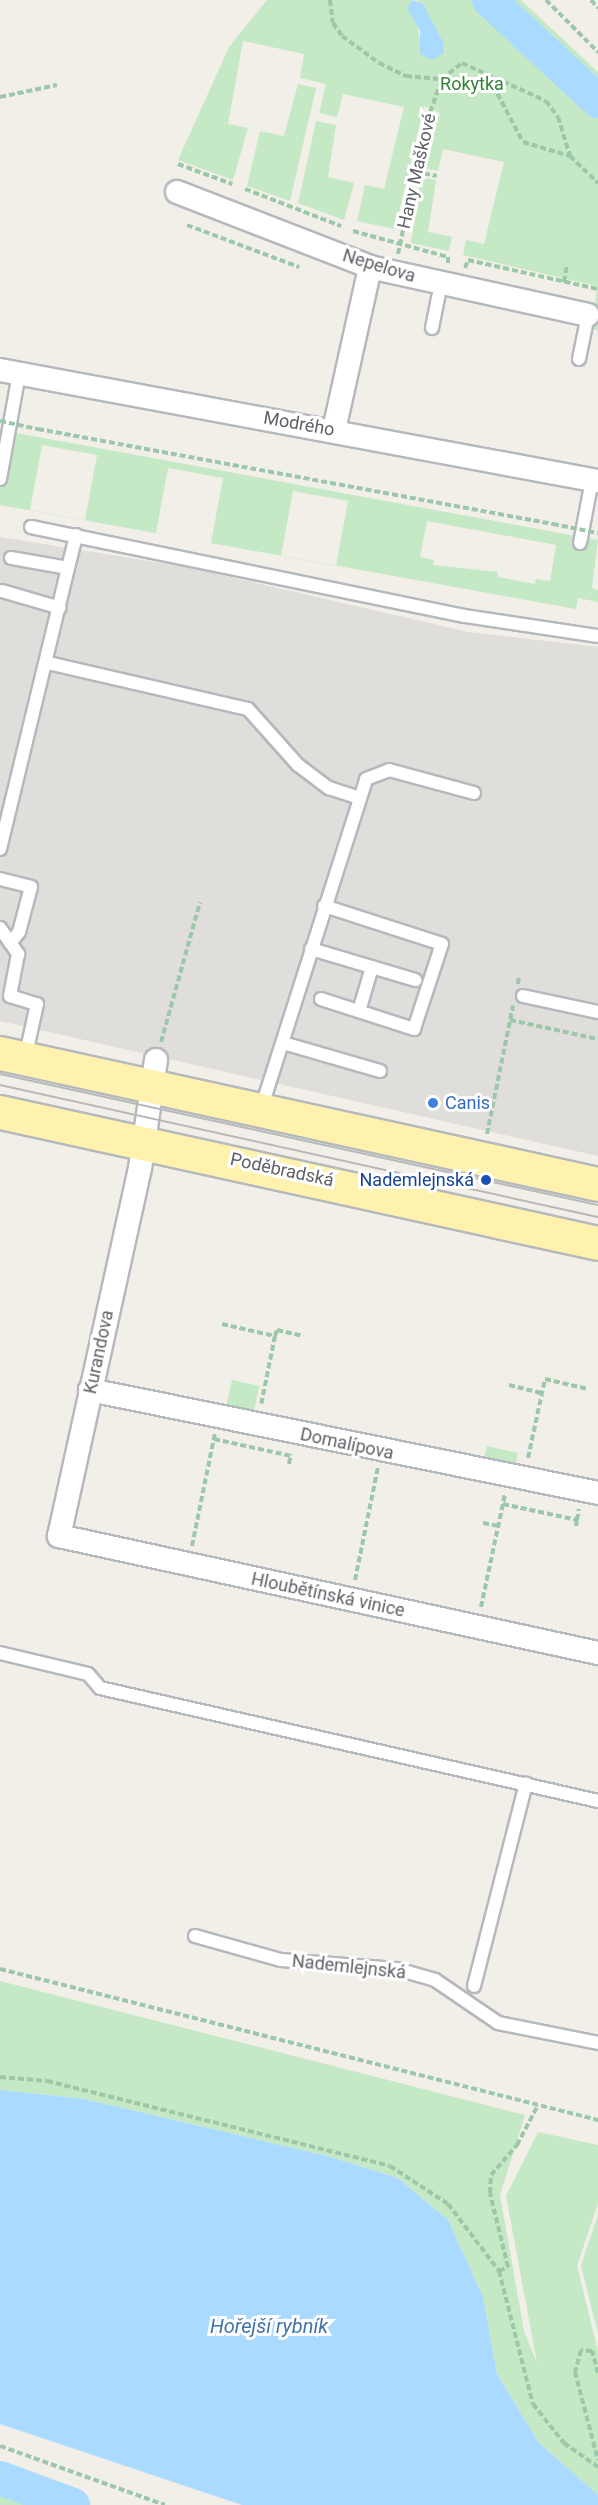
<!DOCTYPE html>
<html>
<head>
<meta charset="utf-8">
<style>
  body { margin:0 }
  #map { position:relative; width:598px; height:2505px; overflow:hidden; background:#f1efe8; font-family:Roboto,sans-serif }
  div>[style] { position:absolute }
  .industrial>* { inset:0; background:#e0deda }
  .green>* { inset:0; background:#c5e8c5 }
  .water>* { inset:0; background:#aadaff }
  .river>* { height:34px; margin:-17px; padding:0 17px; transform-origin:17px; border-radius:17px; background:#aadaff }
  .path>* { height:4px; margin-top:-2px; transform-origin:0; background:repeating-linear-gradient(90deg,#9cc7a9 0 6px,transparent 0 9px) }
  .roads { filter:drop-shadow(2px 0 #b5b8bc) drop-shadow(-2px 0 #b5b8bc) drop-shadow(0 2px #b5b8bc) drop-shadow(0 -2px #b5b8bc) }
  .lane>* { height:12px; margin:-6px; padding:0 6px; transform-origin:6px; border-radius:6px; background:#fff }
  .street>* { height:22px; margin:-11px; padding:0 11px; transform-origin:11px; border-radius:11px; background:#fff }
  .primary>* { height:33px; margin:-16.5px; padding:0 16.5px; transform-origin:16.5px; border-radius:16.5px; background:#fff2af }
  .tram>* { height:1.5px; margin:-0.75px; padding:0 0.75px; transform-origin:0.75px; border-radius:0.75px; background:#b6b7b8 }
  .path-bridge>* { height:4px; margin-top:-2px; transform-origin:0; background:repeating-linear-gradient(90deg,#9cc7a9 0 6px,transparent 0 9px) }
  .dots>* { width:16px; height:16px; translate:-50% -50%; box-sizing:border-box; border:3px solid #fff; border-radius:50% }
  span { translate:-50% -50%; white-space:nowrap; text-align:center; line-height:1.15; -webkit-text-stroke:6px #fff; paint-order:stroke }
  .park-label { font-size:18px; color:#348238 }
  .street-label { font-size:18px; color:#5f6368 }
  .shop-label { font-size:18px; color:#366cbe }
  .left { translate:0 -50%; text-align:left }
  .transit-label { font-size:18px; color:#164399 }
  .right { translate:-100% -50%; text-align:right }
  .water-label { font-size:20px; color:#4174aa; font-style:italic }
</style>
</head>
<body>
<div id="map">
  <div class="industrial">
    <div style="clip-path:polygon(0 537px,192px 568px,468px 632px,598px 647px,598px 1156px,0 1021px)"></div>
  </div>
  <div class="green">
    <div style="clip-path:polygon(267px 0,413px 0,423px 57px,445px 49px,417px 0,521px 0,598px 72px,598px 331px,592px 328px,597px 286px,463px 255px,466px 240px,484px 244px,504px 162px,443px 149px,438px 171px,423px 168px,440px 113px,424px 106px,395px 229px,357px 221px,365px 185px,384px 189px,404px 107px,343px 94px,337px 117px,319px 113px,326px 84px,300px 78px,304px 54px,243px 41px,228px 124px,248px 128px,233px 180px,178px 160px,229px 47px)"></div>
    <div style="clip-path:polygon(298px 84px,316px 88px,290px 201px,247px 186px,260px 131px,284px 136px)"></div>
    <div style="clip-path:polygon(316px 121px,336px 125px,328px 177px,354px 183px,344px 220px,298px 203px)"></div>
    <div style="clip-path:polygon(421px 177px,436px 180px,428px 232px,452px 237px,449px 251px,411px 243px)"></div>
    <div style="clip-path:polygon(evenodd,0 430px,598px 540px,592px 588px,598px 590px,598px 602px,578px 598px,576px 609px,0 505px,0 430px,42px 445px,97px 455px,85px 520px,30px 510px,42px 445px,0 430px,168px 468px,223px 478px,211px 543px,156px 533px,168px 468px,0 430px,293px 491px,348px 501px,336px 566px,281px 556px,293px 491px,0 430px,427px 521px,556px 545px,550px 581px,536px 579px,535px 584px,498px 577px,498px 572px,433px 565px,434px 560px,420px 557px,427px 521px)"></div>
    <div style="clip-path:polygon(232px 1380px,259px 1386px,253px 1417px,225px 1412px)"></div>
    <div style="clip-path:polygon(487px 1446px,518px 1453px,514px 1470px,483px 1463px)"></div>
    <div style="clip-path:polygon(0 1981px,525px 2115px,500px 2195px,524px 2331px,537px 2363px,506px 2196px,538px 2132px,598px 2145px,598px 2203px,577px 2266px,598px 2351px,598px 2495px,539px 2443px,497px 2374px,483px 2297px,448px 2220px,398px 2178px,327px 2156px,84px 2099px,0 2090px)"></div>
    <div style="clip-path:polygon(598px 2215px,598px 2334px,581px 2265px)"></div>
    <div style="clip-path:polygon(0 2494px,39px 2505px,0 2505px)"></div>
  </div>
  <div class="water">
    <div style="clip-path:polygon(413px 0,423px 4px,444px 44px,444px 53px,432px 60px,420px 54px,420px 31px,407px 8px)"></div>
    <div style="clip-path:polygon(0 2090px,84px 2099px,327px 2156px,398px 2178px,448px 2220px,483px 2297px,497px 2374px,539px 2443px,598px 2495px,598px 2505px,242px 2505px,0 2424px)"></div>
  </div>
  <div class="river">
    <div style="left:489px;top:0;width:149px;rotate:42.8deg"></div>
    <div style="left:0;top:2478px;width:78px;rotate:20.3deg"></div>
  </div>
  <div class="path">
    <div style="left:330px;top:0;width:23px;rotate:83deg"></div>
    <div style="left:333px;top:23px;width:16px;rotate:55deg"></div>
    <div style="left:342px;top:36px;width:46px;rotate:36.1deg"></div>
    <div style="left:379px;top:63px;width:30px;rotate:26deg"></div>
    <div style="left:406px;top:76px;width:36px;rotate:5deg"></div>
    <div style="left:442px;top:79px;width:26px;rotate:-39deg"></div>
    <div style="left:462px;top:63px;width:92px;rotate:24.3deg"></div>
    <div style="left:546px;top:101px;width:20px;rotate:53deg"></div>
    <div style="left:558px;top:117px;width:41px;rotate:72.9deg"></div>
    <div style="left:570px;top:156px;width:39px;rotate:44deg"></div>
    <div style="left:546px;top:0;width:74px;rotate:45deg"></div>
    <div style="left:591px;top:0;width:11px;rotate:49deg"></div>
    <div style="left:489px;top:78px;width:72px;rotate:62deg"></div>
    <div style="left:523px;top:142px;width:49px;rotate:16.6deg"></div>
    <div style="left:0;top:97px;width:58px;rotate:-11.9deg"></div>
    <div style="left:178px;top:164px;width:58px;rotate:20.3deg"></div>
    <div style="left:415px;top:172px;width:22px;rotate:10deg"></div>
    <div style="left:245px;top:189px;width:103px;rotate:21.1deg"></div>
    <div style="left:187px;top:225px;width:120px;rotate:20.6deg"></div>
    <div style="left:353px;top:231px;width:98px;rotate:15.3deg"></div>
    <div style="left:448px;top:257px;width:7px;rotate:90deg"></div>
    <div style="left:398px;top:254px;width:128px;rotate:-78.3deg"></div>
    <div style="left:424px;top:129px;width:53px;rotate:-70.2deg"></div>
    <div style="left:465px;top:268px;width:9px;rotate:-69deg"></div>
    <div style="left:468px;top:260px;width:133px;rotate:12.6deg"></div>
    <div style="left:564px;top:282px;width:17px;rotate:-80deg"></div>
    <div style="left:38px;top:429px;width:524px;rotate:10.45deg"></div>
    <div style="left:518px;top:984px;width:8px;rotate:-83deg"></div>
    <div style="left:510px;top:1020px;width:90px;rotate:12.2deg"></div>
    <div style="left:161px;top:1042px;width:145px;rotate:-74.4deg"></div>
    <div style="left:487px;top:1134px;width:131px;rotate:-78.5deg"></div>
    <div style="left:222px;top:1324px;width:54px;rotate:12.8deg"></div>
    <div style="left:275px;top:1336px;width:70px;rotate:101.5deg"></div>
    <div style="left:275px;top:1336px;width:6px;rotate:-72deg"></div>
    <div style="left:277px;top:1330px;width:27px;rotate:13deg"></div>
    <div style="left:509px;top:1385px;width:34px;rotate:14deg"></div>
    <div style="left:214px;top:1439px;width:79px;rotate:12.4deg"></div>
    <div style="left:528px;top:1458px;width:81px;rotate:-77.9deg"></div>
    <div style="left:545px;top:1379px;width:44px;rotate:13.1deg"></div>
    <div style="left:289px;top:1464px;width:10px;rotate:-79deg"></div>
    <div style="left:503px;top:1504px;width:76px;rotate:12.2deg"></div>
    <div style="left:577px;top:1520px;width:11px;rotate:-80deg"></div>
    <div style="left:483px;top:1523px;width:15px;rotate:11deg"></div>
    <div style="left:576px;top:1526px;width:6px;rotate:-81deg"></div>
    <div style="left:192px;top:1546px;width:115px;rotate:-78.5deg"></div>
    <div style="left:355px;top:1580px;width:115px;rotate:-78.5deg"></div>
    <div style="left:481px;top:1607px;width:116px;rotate:-78deg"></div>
    <div style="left:0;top:1969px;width:617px;rotate:14.17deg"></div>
    <div style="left:0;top:2077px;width:47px;rotate:4.9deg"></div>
    <div style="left:47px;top:2081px;width:353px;rotate:13.9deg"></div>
    <div style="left:390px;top:2166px;width:69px;rotate:33.2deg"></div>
    <div style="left:448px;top:2204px;width:84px;rotate:52.7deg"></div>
    <div style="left:499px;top:2271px;width:137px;rotate:75.7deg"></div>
    <div style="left:533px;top:2404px;width:50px;rotate:51.5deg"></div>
    <div style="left:564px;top:2443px;width:42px;rotate:35.2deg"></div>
    <div style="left:499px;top:2271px;width:10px;rotate:-24deg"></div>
    <div style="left:508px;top:2267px;width:76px;rotate:-103.7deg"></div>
    <div style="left:490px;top:2193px;width:18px;rotate:-87deg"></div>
    <div style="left:491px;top:2175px;width:40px;rotate:-49deg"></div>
    <div style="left:517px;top:2145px;width:45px;rotate:-62.3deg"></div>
    <div style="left:598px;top:2373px;width:23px;rotate:-105deg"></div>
    <div style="left:592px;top:2351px;width:11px;rotate:-175deg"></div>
    <div style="left:581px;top:2350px;width:23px;rotate:105deg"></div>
    <div style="left:575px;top:2372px;width:91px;rotate:75.4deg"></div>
    <div style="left:0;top:2446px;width:175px;rotate:19.7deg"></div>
  </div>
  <div class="roads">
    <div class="lane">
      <div style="left:432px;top:328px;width:46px;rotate:-78.7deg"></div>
      <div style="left:579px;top:359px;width:45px;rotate:-78.4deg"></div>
      <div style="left:0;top:479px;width:108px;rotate:-79.8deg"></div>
      <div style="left:31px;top:527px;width:443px;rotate:11.6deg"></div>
      <div style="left:465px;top:616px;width:134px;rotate:8.6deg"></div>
      <div style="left:580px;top:543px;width:64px;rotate:-79.2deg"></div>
      <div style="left:68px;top:568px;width:34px;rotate:-76deg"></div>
      <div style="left:2px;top:591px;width:60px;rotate:16.3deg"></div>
      <div style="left:48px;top:663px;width:205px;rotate:13deg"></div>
      <div style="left:248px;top:709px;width:75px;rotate:48.2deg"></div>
      <div style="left:298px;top:765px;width:39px;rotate:37deg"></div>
      <div style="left:329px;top:788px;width:29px;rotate:18deg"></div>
      <div style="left:0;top:849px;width:289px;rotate:-76.4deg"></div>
      <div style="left:68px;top:568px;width:58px;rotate:-170deg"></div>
      <div style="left:0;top:879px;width:32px;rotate:14deg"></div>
      <div style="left:31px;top:887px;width:47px;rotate:104.9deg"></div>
      <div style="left:19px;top:932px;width:14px;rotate:129deg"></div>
      <div style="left:0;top:928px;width:32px;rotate:55deg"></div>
      <div style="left:18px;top:954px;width:43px;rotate:100.8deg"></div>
      <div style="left:10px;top:996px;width:28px;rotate:17deg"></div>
      <div style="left:37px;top:1004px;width:55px;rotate:102.5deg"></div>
      <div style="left:311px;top:949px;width:109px;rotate:16.6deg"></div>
      <div style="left:523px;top:996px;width:77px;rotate:12deg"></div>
      <div style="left:321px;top:999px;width:98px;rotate:17.9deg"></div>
      <div style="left:414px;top:1029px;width:89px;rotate:-71.8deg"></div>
      <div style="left:442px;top:944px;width:124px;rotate:-162.1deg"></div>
      <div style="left:359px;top:1011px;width:46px;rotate:-73.5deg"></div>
      <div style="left:283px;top:1043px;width:101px;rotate:16.1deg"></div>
      <div style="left:261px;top:1109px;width:346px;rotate:-72.3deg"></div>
      <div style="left:366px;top:779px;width:25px;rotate:-21deg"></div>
      <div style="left:389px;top:770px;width:88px;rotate:15.1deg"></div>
      <div style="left:0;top:1653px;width:90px;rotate:13.4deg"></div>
      <div style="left:88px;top:1674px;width:18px;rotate:49deg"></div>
      <div style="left:100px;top:1688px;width:511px;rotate:12.78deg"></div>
      <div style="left:195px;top:1936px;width:89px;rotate:15.6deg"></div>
      <div style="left:281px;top:1960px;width:116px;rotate:4.4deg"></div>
      <div style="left:397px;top:1969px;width:40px;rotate:16deg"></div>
      <div style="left:435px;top:1980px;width:76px;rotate:34.3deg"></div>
      <div style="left:498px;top:2023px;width:102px;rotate:11.3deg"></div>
      <div style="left:474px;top:1986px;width:209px;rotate:-75.6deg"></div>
    </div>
    <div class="street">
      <div style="left:177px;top:192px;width:207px;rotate:21.2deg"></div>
      <div style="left:370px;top:267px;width:223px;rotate:12.4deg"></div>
      <div style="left:0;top:370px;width:608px;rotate:10.52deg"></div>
      <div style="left:334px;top:430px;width:167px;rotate:-77.5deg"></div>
      <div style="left:156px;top:1060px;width:109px;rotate:98.4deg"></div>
      <div style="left:140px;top:1168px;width:377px;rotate:102.4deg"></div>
      <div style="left:59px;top:1536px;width:552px;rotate:12.25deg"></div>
      <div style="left:90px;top:1390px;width:518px;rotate:11.46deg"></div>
    </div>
    <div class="primary">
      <div style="left:0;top:1053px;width:612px;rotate:12.36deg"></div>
      <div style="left:0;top:1112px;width:612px;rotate:12.36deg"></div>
    </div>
  </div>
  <div class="tram">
    <div style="left:0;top:1074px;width:612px;rotate:12.36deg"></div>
    <div style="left:0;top:1085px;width:612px;rotate:12.45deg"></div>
  </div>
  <div class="path-bridge">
    <div style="left:0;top:421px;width:39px;rotate:12deg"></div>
    <div style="left:553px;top:524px;width:46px;rotate:11.3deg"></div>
  </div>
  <div class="dots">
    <div style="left:433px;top:1103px;background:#3f7fe0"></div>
    <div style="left:486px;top:1180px;background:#1a4fb4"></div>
  </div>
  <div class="park-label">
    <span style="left:472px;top:84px">Rokytka</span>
  </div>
  <div class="street-label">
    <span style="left:417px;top:171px;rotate:-77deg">Hany Maškové</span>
    <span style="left:379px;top:266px;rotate:17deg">Nepelova</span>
    <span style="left:299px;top:424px;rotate:10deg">Modrého</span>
    <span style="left:282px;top:1170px;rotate:12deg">Poděbradská</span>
    <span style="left:99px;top:1352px;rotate:-78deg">Kurandova</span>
    <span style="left:347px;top:1444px;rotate:12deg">Domalípova</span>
    <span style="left:328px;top:1595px;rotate:12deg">Hloubětínská vinice</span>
    <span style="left:349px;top:1967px;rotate:6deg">Nademlejnská</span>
  </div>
  <div class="shop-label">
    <span class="left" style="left:445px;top:1103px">Canis</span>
  </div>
  <div class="transit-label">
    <span class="right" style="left:474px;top:1180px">Nademlejnská</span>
  </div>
  <div class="water-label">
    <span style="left:269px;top:2326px">Hořejší rybník</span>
  </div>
</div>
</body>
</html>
